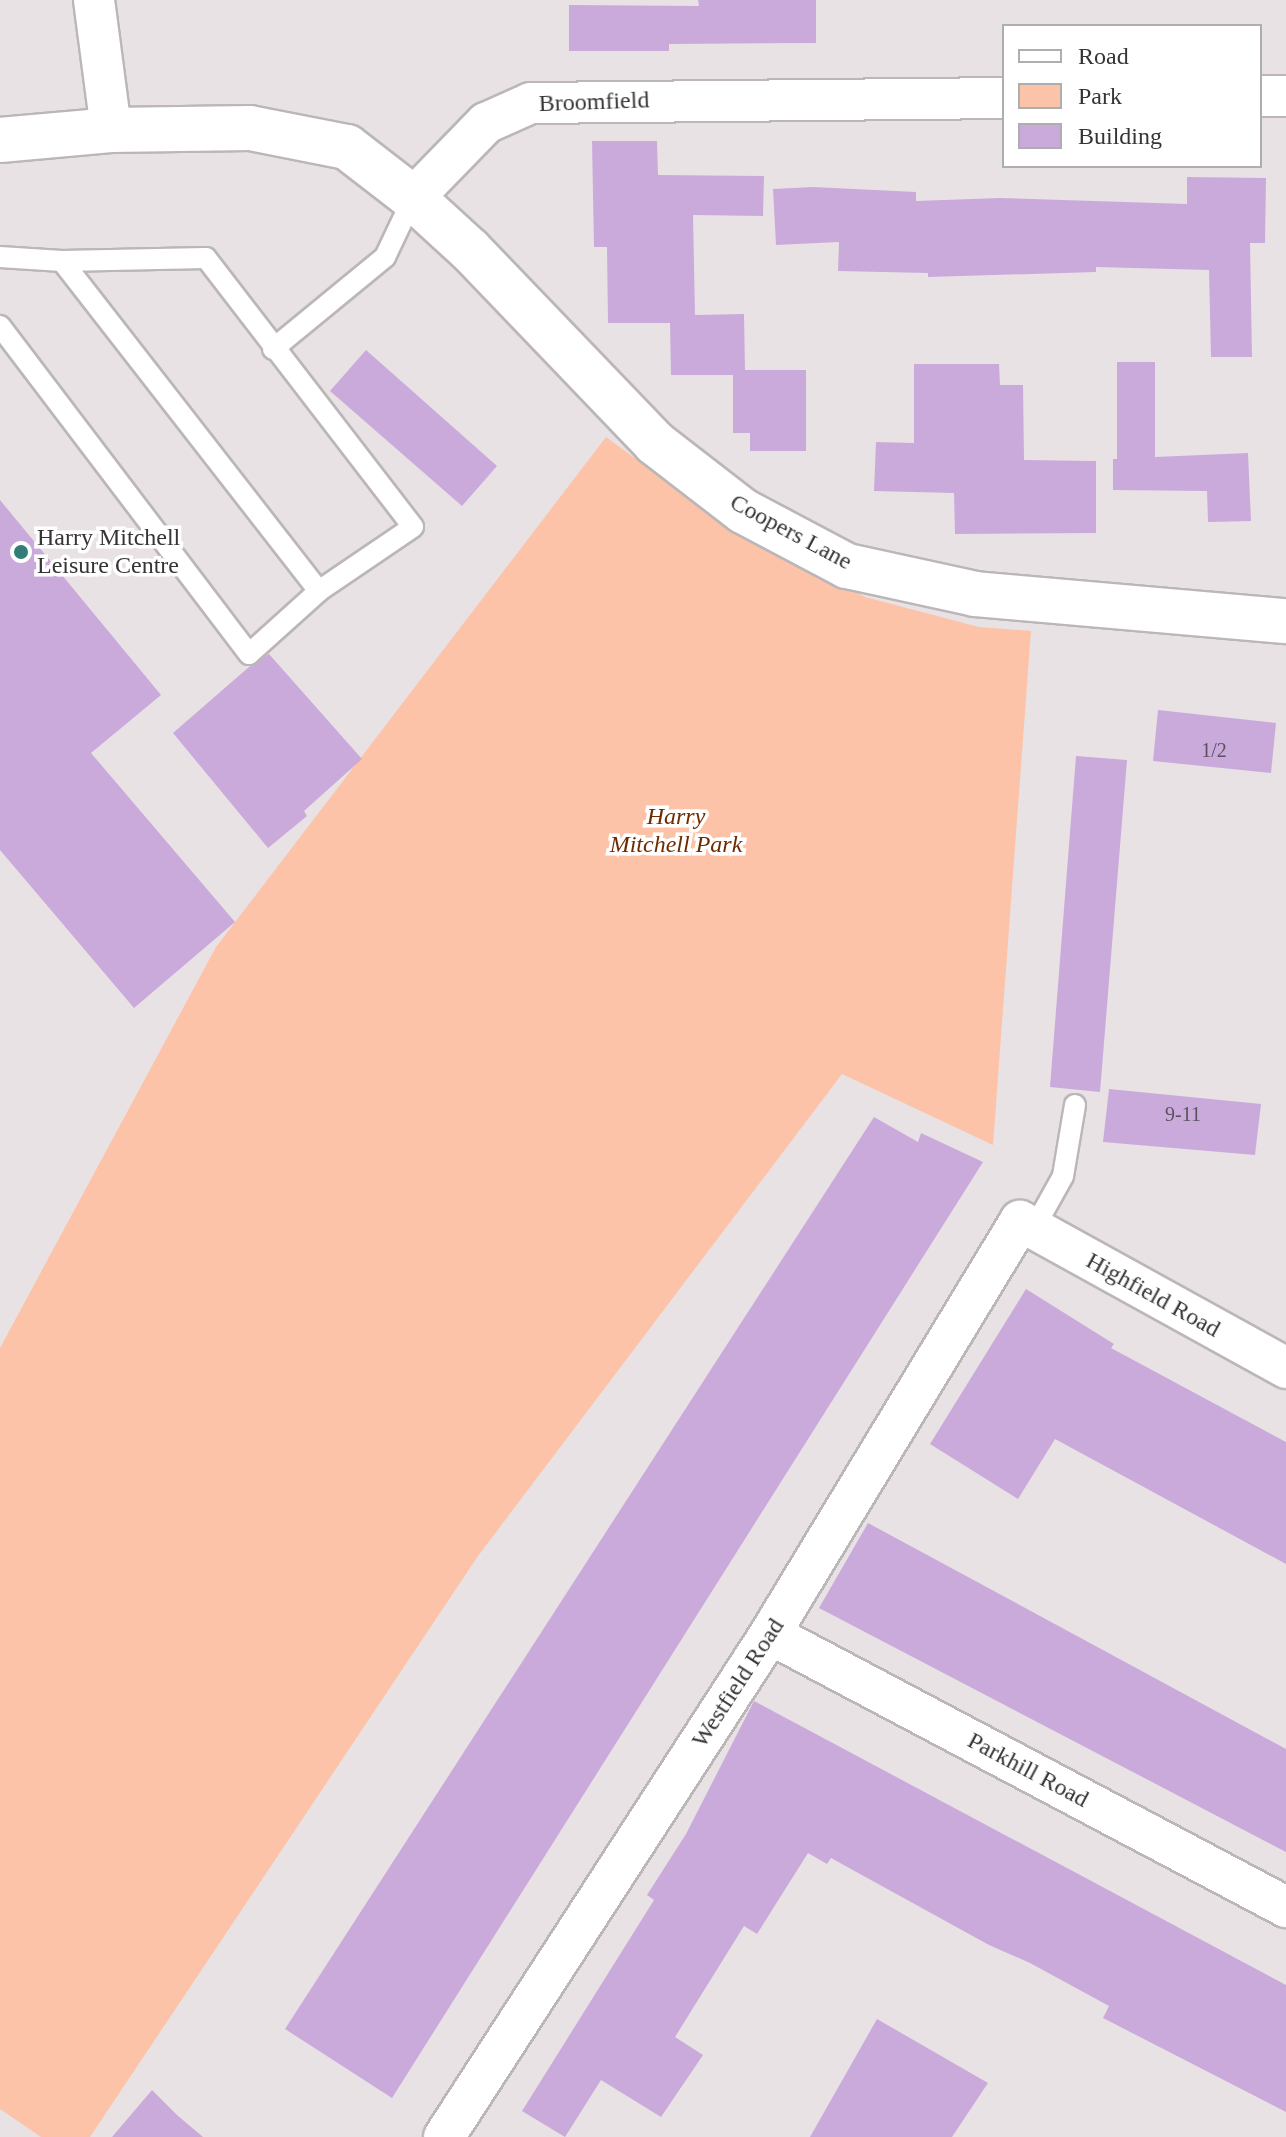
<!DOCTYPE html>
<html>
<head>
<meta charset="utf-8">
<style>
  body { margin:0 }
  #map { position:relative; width:1286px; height:2137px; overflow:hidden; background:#e8e2e5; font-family:Georgia,serif }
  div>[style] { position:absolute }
  .green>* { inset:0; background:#fdc3a8 }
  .building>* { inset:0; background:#caaadb }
  .roads { filter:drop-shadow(2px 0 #bcb6b9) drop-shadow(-2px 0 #bcb6b9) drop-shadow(0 2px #bcb6b9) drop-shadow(0 -2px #bcb6b9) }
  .service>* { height:20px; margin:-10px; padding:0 10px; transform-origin:10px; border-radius:10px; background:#fff }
  .minor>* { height:40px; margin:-20px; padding:0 20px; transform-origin:20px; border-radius:20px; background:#fff }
  .tertiary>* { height:44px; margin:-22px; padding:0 22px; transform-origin:22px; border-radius:22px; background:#fff }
  .dots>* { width:22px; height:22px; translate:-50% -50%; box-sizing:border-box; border:4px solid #fff; border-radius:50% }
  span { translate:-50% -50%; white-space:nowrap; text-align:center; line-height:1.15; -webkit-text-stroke:7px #fff; paint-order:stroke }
  .number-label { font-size:20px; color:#5b525e }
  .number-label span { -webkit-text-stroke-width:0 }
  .street-label { font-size:24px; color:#363435 }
  .poi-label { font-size:24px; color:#363435 }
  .left { translate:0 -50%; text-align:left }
  .park-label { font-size:24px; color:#6e2b00; font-style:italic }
  .legend { position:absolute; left:1002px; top:24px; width:260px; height:144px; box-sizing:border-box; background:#fff; border:2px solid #afaeae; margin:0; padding:10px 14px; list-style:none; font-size:24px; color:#363435 }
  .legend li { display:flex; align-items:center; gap:16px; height:40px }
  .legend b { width:40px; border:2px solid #afaeae }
</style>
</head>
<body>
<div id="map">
  <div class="green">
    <div style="clip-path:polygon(606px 437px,729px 527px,865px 597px,979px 627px,1031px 631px,993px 1145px,842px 1074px,478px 1556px,90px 2137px,41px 2137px,0 2109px,0 1348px,216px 947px)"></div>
  </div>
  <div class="building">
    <div style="clip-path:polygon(698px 0,816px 0,816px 43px,669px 44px,669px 51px,569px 51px,569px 5px,699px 6px)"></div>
    <div style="clip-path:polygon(592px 141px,657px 141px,658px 175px,764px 176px,763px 216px,693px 215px,695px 315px,744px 314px,745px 370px,806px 370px,806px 451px,750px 451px,750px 433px,733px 433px,733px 375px,671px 375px,670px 323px,608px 323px,607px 247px,594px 247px)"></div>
    <div style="clip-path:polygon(1187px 177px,1266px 178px,1265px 243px,1250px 243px,1252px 357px,1211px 357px,1209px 270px,1096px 267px,1096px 272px,928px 277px,928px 273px,838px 271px,839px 242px,776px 245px,773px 189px,813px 187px,916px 192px,916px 201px,1000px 198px,1187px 204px)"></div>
    <div style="clip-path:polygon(366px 350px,497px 466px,462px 506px,330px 391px)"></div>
    <div style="clip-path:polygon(1117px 362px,1155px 362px,1155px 457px,1248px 453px,1251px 521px,1208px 522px,1207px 491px,1113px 490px,1113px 459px,1117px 459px)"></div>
    <div style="clip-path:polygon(914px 364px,999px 364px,1000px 385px,1023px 385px,1024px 460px,1096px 461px,1096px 533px,955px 534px,954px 493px,874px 491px,876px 442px,914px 443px)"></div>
    <div style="clip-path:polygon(0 500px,161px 695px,91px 753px,235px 922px,134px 1008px,0 850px)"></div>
    <div style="clip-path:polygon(269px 654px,362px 759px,304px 811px,307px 816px,268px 848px,173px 733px,249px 667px)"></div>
    <div style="clip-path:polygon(1158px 710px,1276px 723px,1271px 773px,1153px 761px)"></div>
    <div style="clip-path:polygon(1076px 756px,1127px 760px,1100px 1092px,1050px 1087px)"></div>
    <div style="clip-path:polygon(1109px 1089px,1261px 1104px,1255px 1155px,1103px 1142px)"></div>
    <div style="clip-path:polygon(874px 1117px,918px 1142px,921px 1133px,983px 1162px,392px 2098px,285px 2029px)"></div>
    <div style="clip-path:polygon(1026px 1289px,1114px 1344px,1111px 1348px,1286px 1442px,1286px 1564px,1055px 1439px,1018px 1499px,930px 1444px)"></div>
    <div style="clip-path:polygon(868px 1523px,1286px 1749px,1286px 1852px,819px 1608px)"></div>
    <div style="clip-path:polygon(754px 1701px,1286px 1985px,1286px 2112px,1103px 2018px,1109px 2006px,1030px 1963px,989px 1945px,831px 1858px,827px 1864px,808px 1853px,757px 1934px,744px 1926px,675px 2037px,703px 2055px,661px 2117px,601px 2080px,565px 2137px,522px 2111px,654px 1900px,647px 1895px,686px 1834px)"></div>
    <div style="clip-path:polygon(877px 2019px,988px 2083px,952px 2137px,810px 2137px)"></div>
    <div style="clip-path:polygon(152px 2090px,177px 2115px,203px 2137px,112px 2137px)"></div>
  </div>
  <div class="roads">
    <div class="service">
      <div style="left:0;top:257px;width:62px;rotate:3.7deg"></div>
      <div style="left:62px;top:261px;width:144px;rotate:-1.2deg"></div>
      <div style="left:206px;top:258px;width:339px;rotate:52.4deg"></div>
      <div style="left:413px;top:527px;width:114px;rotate:145.8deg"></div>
      <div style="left:319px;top:591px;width:94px;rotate:138deg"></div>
      <div style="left:249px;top:654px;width:412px;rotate:-127.2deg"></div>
      <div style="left:62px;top:261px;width:418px;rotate:52.1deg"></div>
      <div style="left:273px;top:349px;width:145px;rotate:-39.4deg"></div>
      <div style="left:385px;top:257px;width:65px;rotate:-64.6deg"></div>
      <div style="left:1033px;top:1230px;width:62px;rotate:-60.9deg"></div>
      <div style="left:1063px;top:1176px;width:72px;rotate:-80.4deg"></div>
    </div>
    <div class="minor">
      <div style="left:94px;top:0;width:131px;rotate:82.5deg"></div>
      <div style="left:1260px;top:96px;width:26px"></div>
      <div style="left:413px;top:198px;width:105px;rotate:-45.8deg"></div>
      <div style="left:486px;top:123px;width:49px;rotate:-24deg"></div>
      <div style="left:531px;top:103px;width:473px;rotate:-0.6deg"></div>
      <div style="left:770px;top:1634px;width:584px;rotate:27.88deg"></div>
      <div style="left:444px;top:2137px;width:599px;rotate:-57.05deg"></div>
      <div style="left:770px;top:1634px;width:483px;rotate:-58.8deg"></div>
      <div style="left:1020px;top:1221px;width:304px;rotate:28.9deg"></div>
    </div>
    <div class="tertiary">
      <div style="left:0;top:140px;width:111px;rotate:-5.1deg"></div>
      <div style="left:111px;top:130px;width:139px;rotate:-0.8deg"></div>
      <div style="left:250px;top:128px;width:99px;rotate:11.1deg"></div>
      <div style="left:347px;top:147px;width:83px;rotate:37.7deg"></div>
      <div style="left:413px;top:198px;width:77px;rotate:42.4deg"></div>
      <div style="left:470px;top:250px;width:267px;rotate:46.2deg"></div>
      <div style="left:655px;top:443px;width:111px;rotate:37.7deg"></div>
      <div style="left:743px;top:511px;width:118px;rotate:27.9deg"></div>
      <div style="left:847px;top:566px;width:131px;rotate:12.3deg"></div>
      <div style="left:975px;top:594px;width:312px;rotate:5deg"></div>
    </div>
  </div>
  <div class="dots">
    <div style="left:21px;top:552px;background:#337c78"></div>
  </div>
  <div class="number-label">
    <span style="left:1214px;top:750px">1/2</span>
    <span style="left:1183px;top:1114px">9-11</span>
  </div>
  <div class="street-label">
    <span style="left:594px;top:102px;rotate:-2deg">Broomfield</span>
    <span style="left:791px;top:532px;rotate:28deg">Coopers Lane</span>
    <span style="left:1153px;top:1295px;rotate:29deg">Highfield Road</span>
    <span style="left:738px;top:1683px;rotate:-57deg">Westfield Road</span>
    <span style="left:1028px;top:1770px;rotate:28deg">Parkhill Road</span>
  </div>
  <div class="poi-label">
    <span class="left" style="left:37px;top:552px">Harry Mitchell<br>Leisure Centre</span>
  </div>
  <div class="park-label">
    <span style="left:676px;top:831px">Harry<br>Mitchell Park</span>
  </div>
  <ul class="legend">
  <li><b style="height:10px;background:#fff"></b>Road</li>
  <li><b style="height:22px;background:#fdc3a8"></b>Park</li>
  <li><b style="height:22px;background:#caaadb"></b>Building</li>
  </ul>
</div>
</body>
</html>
